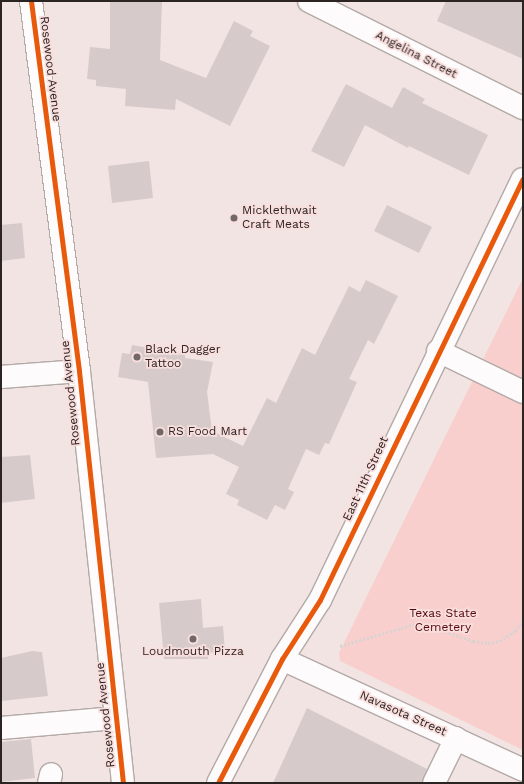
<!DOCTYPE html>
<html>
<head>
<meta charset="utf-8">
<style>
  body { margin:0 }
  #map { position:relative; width:524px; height:784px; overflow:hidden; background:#f2e4e2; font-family:"Work Sans",sans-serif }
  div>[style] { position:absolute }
  .green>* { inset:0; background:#f8cfcc }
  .building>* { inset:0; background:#d6cbca }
  .path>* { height:2.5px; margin-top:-1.25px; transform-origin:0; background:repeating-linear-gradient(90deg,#d8d3d3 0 2px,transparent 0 4px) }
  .roads { filter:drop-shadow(1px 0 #b3a9a7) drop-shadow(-1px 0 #b3a9a7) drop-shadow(0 1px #b3a9a7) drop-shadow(0 -1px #b3a9a7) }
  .minor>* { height:22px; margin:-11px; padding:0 11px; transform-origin:11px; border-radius:11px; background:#fdfbfb }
  .cycleway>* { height:5px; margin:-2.5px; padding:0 2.5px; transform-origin:2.5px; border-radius:2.5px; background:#e8590c }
  .dots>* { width:11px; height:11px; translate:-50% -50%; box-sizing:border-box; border:2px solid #f8dedc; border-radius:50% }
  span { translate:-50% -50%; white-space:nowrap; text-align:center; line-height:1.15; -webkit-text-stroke:3.5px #f8dedc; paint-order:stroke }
  .street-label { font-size:12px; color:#2c2323 }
  .poi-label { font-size:12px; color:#2c2323 }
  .left { translate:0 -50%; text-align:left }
  .park-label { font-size:12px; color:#590810 }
  .frame { position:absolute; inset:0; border:2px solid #2c2323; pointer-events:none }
</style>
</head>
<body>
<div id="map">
  <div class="green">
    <div style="clip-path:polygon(523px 278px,523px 750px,340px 661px,339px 653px)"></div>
  </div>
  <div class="building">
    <div style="clip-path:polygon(110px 1px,162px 1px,160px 60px,206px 78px,234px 21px,253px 31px,250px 36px,270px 46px,230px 126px,176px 99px,175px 110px,125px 106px,126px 89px,96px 86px,96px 80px,87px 79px,90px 47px,110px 49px)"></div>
    <div style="clip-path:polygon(446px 1px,523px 1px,523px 59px,437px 21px)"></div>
    <div style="clip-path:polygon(346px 84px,392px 108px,403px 87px,425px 99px,422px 103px,488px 135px,469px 175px,409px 146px,408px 148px,365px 125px,344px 167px,311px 151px)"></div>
    <div style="clip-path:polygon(149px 161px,153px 198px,112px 203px,108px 166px)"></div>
    <div style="clip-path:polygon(387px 205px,432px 227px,419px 253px,374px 231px)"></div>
    <div style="clip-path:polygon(22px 223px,25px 258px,1px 261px,1px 225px)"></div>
    <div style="clip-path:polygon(366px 280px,398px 296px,374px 344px,368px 340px,349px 379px,357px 382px,329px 444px,325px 443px,319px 455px,306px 449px,288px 489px,294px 492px,285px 510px,275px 505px,267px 520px,237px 505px,239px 500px,226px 494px,239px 467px,213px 454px,156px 458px,148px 382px,118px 377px,122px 353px,130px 354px,132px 345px,185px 354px,185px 358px,213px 362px,207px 392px,212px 431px,243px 446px,267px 398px,276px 403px,302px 348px,315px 355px,349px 286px,360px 292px)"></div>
    <div style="clip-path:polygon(30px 455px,35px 499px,1px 503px,1px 457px)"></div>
    <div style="clip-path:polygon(201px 599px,203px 628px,223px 626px,225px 651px,207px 653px,208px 659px,164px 659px,159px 603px)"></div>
    <div style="clip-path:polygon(32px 651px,42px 652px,48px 696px,1px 701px,1px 658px)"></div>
    <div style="clip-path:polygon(307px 708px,427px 769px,422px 783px,273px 783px)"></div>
    <div style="clip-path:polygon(31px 739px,35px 778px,1px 782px,1px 742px)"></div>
  </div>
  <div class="path">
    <div style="left:340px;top:646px;width:78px;rotate:-16.3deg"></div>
    <div style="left:415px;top:624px;width:15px;rotate:8deg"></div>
    <div style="left:430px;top:626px;width:46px;rotate:19.2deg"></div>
    <div style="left:473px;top:641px;width:15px;rotate:8deg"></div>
    <div style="left:488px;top:643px;width:12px;rotate:-9deg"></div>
    <div style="left:500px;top:641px;width:18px;rotate:-34deg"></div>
    <div style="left:515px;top:631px;width:14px;rotate:-54deg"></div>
  </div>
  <div class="roads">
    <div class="minor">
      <div style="left:31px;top:1px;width:373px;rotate:82.6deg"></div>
      <div style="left:79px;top:371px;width:414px;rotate:83.9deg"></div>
      <div style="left:309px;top:1px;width:239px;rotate:26.6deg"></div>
      <div style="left:438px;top:351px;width:94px;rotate:25.8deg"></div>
      <div style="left:1px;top:377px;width:78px;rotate:-4.4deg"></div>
      <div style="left:282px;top:659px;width:265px;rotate:24.7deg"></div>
      <div style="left:1px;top:728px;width:115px;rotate:-5deg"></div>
      <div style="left:49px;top:783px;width:9px;rotate:-77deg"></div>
      <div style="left:218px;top:783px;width:140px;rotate:-62.7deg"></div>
      <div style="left:282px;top:659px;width:70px;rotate:-57.2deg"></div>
      <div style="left:320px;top:600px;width:467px;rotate:-64.3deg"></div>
      <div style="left:434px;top:783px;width:50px;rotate:-63.9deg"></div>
    </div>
  </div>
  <div class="cycleway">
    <div style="left:31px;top:1px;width:373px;rotate:82.6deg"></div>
    <div style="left:79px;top:371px;width:414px;rotate:83.9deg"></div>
    <div style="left:218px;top:783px;width:140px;rotate:-62.7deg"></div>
    <div style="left:282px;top:659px;width:70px;rotate:-57.2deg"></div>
    <div style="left:320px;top:600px;width:467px;rotate:-64.3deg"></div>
  </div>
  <div class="dots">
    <div style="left:234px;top:218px;background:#716766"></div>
    <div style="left:137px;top:357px;background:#716766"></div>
    <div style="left:160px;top:432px;background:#716766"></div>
    <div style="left:193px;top:639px;background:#716766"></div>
  </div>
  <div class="street-label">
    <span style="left:416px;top:55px;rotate:27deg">Angelina Street</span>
    <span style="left:50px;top:69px;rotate:83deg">Rosewood Avenue</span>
    <span style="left:71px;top:393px;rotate:-96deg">Rosewood Avenue</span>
    <span style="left:366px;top:479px;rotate:-65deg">East 11th Street</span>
    <span style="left:403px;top:714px;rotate:24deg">Navasota Street</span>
    <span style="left:106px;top:715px;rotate:-96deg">Rosewood Avenue</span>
  </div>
  <div class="poi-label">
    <span class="left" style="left:242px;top:218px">Micklethwait<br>Craft Meats</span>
    <span class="left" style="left:145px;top:357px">Black Dagger<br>Tattoo</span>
    <span class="left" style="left:168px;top:432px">RS Food Mart</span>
    <span style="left:193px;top:652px">Loudmouth Pizza</span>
  </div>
  <div class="park-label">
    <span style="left:443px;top:621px">Texas State<br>Cemetery</span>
  </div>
  <div class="frame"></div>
</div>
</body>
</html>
